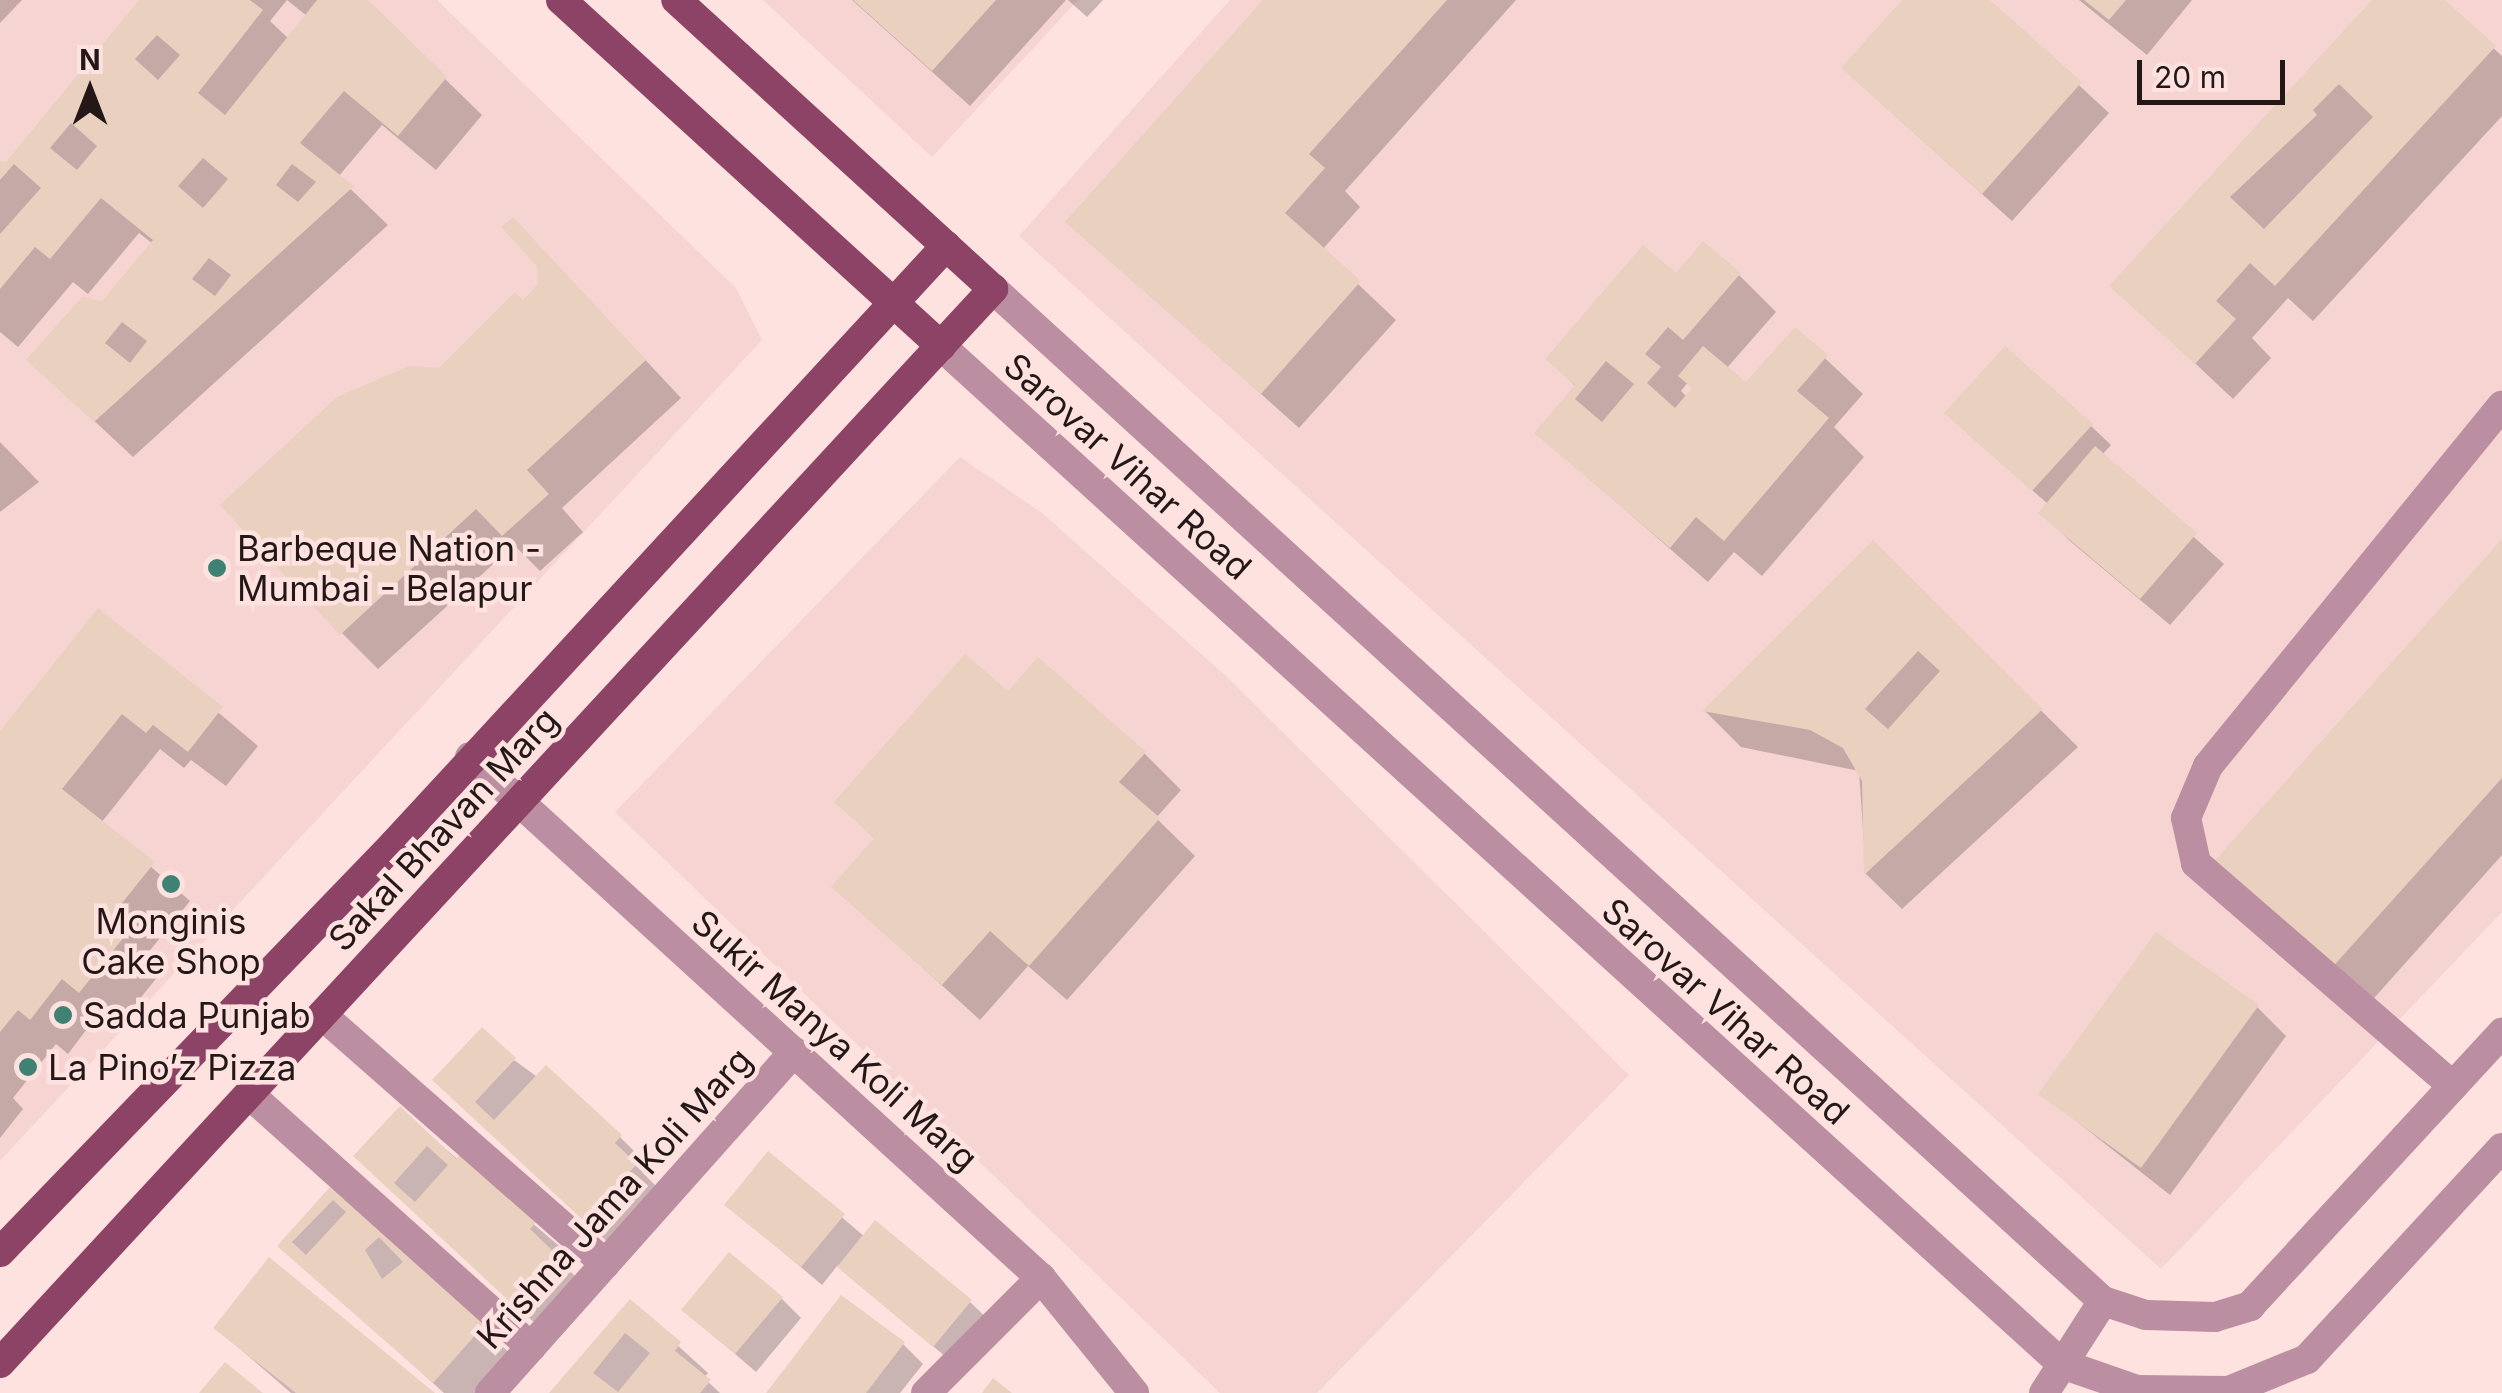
<!DOCTYPE html>
<html>
<head>
<meta charset="utf-8">
<style>
  body { margin:0 }
  #map { position:relative; width:2502px; height:1393px; overflow:hidden; background:#fde2e0; font-family:Inter,sans-serif }
  div>[style] { position:absolute }
  .built>* { inset:0; background:#f6d4d1 }
  .shadow>* { inset:0; background:#0003 }
  .building>* { inset:0; background:#ead0bf }
  .minor>* { height:30px; margin:-15px; padding:0 15px; transform-origin:15px; border-radius:15px; background:#bb8fa1 }
  .major>* { height:30px; margin:-15px; padding:0 15px; transform-origin:15px; border-radius:15px; background:#8d4365 }
  .dots>* { width:28px; height:28px; translate:-50% -50%; box-sizing:border-box; border:5px solid #fde2e0; border-radius:50% }
  span { translate:-50% -50%; white-space:nowrap; text-align:center; line-height:1.15; -webkit-text-stroke:9px #fde2e0; paint-order:stroke }
  .street-label { font-size:35px; color:#231817 }
  .poi-label { font-size:35px; color:#231817 }
  .left { translate:0 -50%; text-align:left }
  .north { position:absolute; left:40px; top:40px; width:100px; height:100px; -webkit-text-stroke:8px #fde2e0; paint-order:stroke; rotate:0deg; font-size:28px; font-weight:700; line-height:40px; text-align:center; color:#231817 }
  .north::after { content:''; display:block; margin:auto; width:35px; height:45px; background:#231817; clip-path:polygon(50% 0,100% 100%,50% 72%,0 100%) }
  .scale { position:absolute; left:2137px; top:60px; width:148px; height:45px; box-sizing:border-box; border:5px solid #231817; border-top:0; padding-left:12px; font-size:30px; line-height:35px; white-space:nowrap; color:#231817; -webkit-text-stroke:8px #fde2e0; paint-order:stroke }
</style>
</head>
<body>
<div id="map">
  <div class="built">
    <div style="clip-path:polygon(0 0,437px 0,736px 288px,762px 340px,0 1161px)"></div>
    <div style="clip-path:polygon(763px 0,1078px 0,932px 157px)"></div>
    <div style="clip-path:polygon(1230px 0,2502px 0,2502px 912px,2161px 1269px,1019px 236px)"></div>
    <div style="clip-path:polygon(960px 457px,1042px 513px,1226px 676px,1629px 1075px,1317px 1393px,1220px 1393px,615px 812px)"></div>
  </div>
  <div class="shadow">
    <div style="clip-path:polygon(0 0,22px 0,0 23px)"></div>
    <div style="clip-path:polygon(evenodd,142px 0,364px 0,482px 115px,436px 170px,382px 125px,338px 177px,388px 225px,133px 457px,29px 360px,103px 304px,153px 244px,139px 233px,88px 294px,73px 282px,18px 347px,0 332px,0 164px,7px 164px,142px 0,287px 0,307px 16px,289px 39px,270px 21px,287px 0)"></div>
    <div style="clip-path:polygon(852px 0,1066px 0,970px 106px)"></div>
    <div style="clip-path:polygon(1068px 0,1103px 0,1087px 17px)"></div>
    <div style="clip-path:polygon(1267px 0,1516px 0,1345px 191px,1360px 207px,1322px 250px,1396px 320px,1299px 428px,1069px 222px)"></div>
    <div style="clip-path:polygon(1906px 0,1987px 0,2109px 113px,2012px 221px,1873px 96px)"></div>
    <div style="clip-path:polygon(2079px 0,2192px 0,2147px 55px)"></div>
    <div style="clip-path:polygon(2375px 0,2442px 0,2502px 56px,2502px 116px,2313px 321px,2288px 298px,2252px 338px,2271px 358px,2233px 399px,2113px 286px)"></div>
    <div style="clip-path:polygon(549px 257px,681px 398px,562px 508px,583px 532px,540px 571px,514px 545px,378px 669px,342px 633px,440px 371px,523px 303px,540px 285px)"></div>
    <div style="clip-path:polygon(evenodd,1739px 275px,1776px 312px,1726px 369px,1747px 386px,1795px 330px,1863px 394px,1834px 427px,1864px 457px,1762px 576px,1734px 552px,1708px 582px,1537px 433px,1576px 387px,1549px 359px,1676px 277px,1739px 275px,1688px 382px,1694px 389px,1687px 397px,1681px 391px,1688px 382px)"></div>
    <div style="clip-path:polygon(2091px 426px,2111px 445px,2102px 455px,2224px 564px,2170px 625px,2070px 541px,2041px 512px,2048px 504px,1967px 433px)"></div>
    <div style="clip-path:polygon(0 442px,39px 482px,0 512px)"></div>
    <div style="clip-path:polygon(2502px 542px,2502px 855px,2367px 1006px,2213px 866px)"></div>
    <div style="clip-path:polygon(1873px 544px,2078px 747px,1902px 909px,1866px 874px,1859px 771px,1741px 747px,1705px 711px)"></div>
    <div style="clip-path:polygon(99px 612px,258px 746px,226px 786px,191px 760px,184px 768px,160px 749px,101px 823px,190px 901px,147px 954px,163px 970px,117px 1027px,99px 1013px,68px 1054px,56px 1044px,13px 1098px,23px 1109px,0 1138px,0 735px)"></div>
    <div style="clip-path:polygon(1008px 695px,1145px 754px,1181px 790px,1156px 818px,1195px 856px,1067px 1000px,1028px 966px,980px 1020px,834px 887px,876px 840px,837px 802px)"></div>
    <div style="clip-path:polygon(2257px 1007px,2286px 1036px,2170px 1195px,2042px 1094px)"></div>
    <div style="clip-path:polygon(514px 1060px,620px 1137px,649px 1166px,642px 1172px,664px 1194px,614px 1248px,465px 1109px)"></div>
    <div style="clip-path:polygon(400px 1110px,565px 1251px,558px 1259px,583px 1284px,541px 1329px,385px 1184px)"></div>
    <div style="clip-path:polygon(768px 1154px,865px 1237px,970px 1302px,990px 1321px,954px 1364px,838px 1265px,822px 1285px,727px 1205px)"></div>
    <div style="clip-path:polygon(330px 1190px,512px 1355px,479px 1393px,444px 1393px,281px 1246px)"></div>
    <div style="clip-path:polygon(781px 1298px,801px 1318px,756px 1372px,684px 1310px)"></div>
    <div style="clip-path:polygon(630px 1302px,708px 1373px,704px 1378px,720px 1393px,552px 1393px)"></div>
    <div style="clip-path:polygon(216px 1328px,431px 1393px,291px 1393px)"></div>
    <div style="clip-path:polygon(903px 1344px,923px 1364px,900px 1393px,769px 1393px)"></div>
  </div>
  <div class="building">
    <div style="clip-path:polygon(evenodd,139px 0,250px 0,263px 10px,198px 93px,225px 115px,317px 0,368px 0,447px 77px,398px 136px,344px 91px,300px 143px,354px 186px,94px 422px,26px 360px,82px 297px,102px 301px,153px 240px,101px 198px,50px 259px,35px 247px,0 289px,0 234px,41px 188px,14px 164px,0 180px,0 161px,6px 162px,139px 0,157px 35px,180px 55px,158px 80px,135px 59px,157px 35px,139px 0,71px 123px,97px 146px,77px 170px,50px 148px,71px 123px,139px 0,203px 158px,228px 179px,203px 208px,178px 186px,203px 158px,139px 0,292px 164px,316px 182px,298px 202px,276px 185px,292px 164px,139px 0,209px 258px,231px 275px,215px 296px,192px 279px,209px 258px,139px 0,122px 322px,147px 341px,130px 363px,105px 343px,122px 322px)"></div>
    <div style="clip-path:polygon(853px 0,996px 0,932px 71px)"></div>
    <div style="clip-path:polygon(1263px 0,1447px 0,1309px 154px,1325px 168px,1285px 213px,1361px 281px,1261px 394px,1065px 222px)"></div>
    <div style="clip-path:polygon(1902px 0,1990px 0,2082px 82px,1982px 194px,1841px 68px)"></div>
    <div style="clip-path:polygon(2084px 0,2126px 0,2109px 20px)"></div>
    <div style="clip-path:polygon(evenodd,2372px 0,2445px 0,2496px 46px,2275px 286px,2250px 263px,2216px 301px,2236px 319px,2195px 364px,2109px 286px,2372px 0,2339px 84px,2373px 117px,2264px 229px,2230px 197px,2317px 115px,2313px 110px,2339px 84px)"></div>
    <div style="clip-path:polygon(513px 217px,646px 360px,527px 470px,549px 494px,502px 536px,476px 509px,340px 635px,220px 505px,337px 397px,409px 366px,439px 368px,515px 292px,523px 300px,538px 284px,537px 266px,501px 227px)"></div>
    <div style="clip-path:polygon(evenodd,1703px 241px,1741px 273px,1683px 340px,1668px 327px,1645px 354px,1661px 367px,1647px 383px,1675px 408px,1692px 388px,1678px 376px,1703px 346px,1746px 382px,1795px 327px,1828px 355px,1797px 391px,1829px 418px,1724px 541px,1696px 517px,1670px 548px,1534px 433px,1575px 385px,1545px 359px,1643px 245px,1676px 273px,1703px 241px,1606px 361px,1634px 384px,1602px 422px,1575px 399px,1606px 361px)"></div>
    <div style="clip-path:polygon(2005px 346px,2093px 424px,2032px 491px,1944px 413px)"></div>
    <div style="clip-path:polygon(2095px 446px,2197px 533px,2140px 599px,2038px 513px)"></div>
    <div style="clip-path:polygon(2502px 539px,2502px 778px,2329px 971px,2210px 866px)"></div>
    <div style="clip-path:polygon(evenodd,1873px 540px,2043px 709px,1864px 875px,1862px 781px,1843px 748px,1810px 730px,1702px 711px,1873px 540px,1918px 651px,1940px 671px,1888px 729px,1865px 709px,1918px 651px)"></div>
    <div style="clip-path:polygon(98px 608px,223px 707px,188px 752px,153px 725px,146px 733px,122px 714px,62px 789px,155px 862px,110px 918px,128px 932px,79px 993px,62px 979px,30px 1020px,18px 1010px,0 1032px,0 731px)"></div>
    <div style="clip-path:polygon(965px 654px,1008px 691px,1038px 657px,1146px 752px,1119px 782px,1160px 818px,1029px 966px,990px 931px,942px 985px,831px 887px,874px 838px,834px 802px)"></div>
    <div style="clip-path:polygon(2156px 932px,2259px 1005px,2141px 1168px,2038px 1094px)"></div>
    <div style="clip-path:polygon(482px 1027px,516px 1058px,475px 1102px,494px 1120px,546px 1065px,622px 1135px,615px 1143px,637px 1164px,584px 1221px,432px 1080px)"></div>
    <div style="clip-path:polygon(evenodd,400px 1106px,456px 1159px,464px 1151px,538px 1220px,530px 1229px,556px 1254px,510px 1302px,353px 1156px,400px 1106px,427px 1146px,448px 1165px,415px 1202px,394px 1183px,427px 1146px)"></div>
    <div style="clip-path:polygon(768px 1151px,845px 1214px,801px 1267px,724px 1205px)"></div>
    <div style="clip-path:polygon(evenodd,330px 1187px,485px 1324px,433px 1383px,277px 1246px,330px 1187px,333px 1200px,346px 1212px,306px 1255px,292px 1242px,333px 1200px,330px 1187px,379px 1237px,403px 1262px,382px 1279px,365px 1250px,379px 1237px)"></div>
    <div style="clip-path:polygon(875px 1220px,972px 1300px,933px 1347px,837px 1267px)"></div>
    <div style="clip-path:polygon(729px 1252px,783px 1297px,735px 1354px,681px 1310px)"></div>
    <div style="clip-path:polygon(269px 1257px,435px 1393px,296px 1393px,213px 1328px)"></div>
    <div style="clip-path:polygon(841px 1295px,905px 1342px,866px 1393px,766px 1393px)"></div>
    <div style="clip-path:polygon(evenodd,630px 1299px,681px 1342px,675px 1351px,711px 1380px,700px 1393px,549px 1393px,630px 1299px,625px 1333px,650px 1353px,618px 1392px,593px 1373px,625px 1333px)"></div>
    <div style="clip-path:polygon(225px 1362px,263px 1393px,199px 1393px)"></div>
    <div style="clip-path:polygon(993px 1378px,1012px 1393px,982px 1393px)"></div>
  </div>
  <div class="minor">
    <div style="left:993px;top:289px;width:1502px;rotate:42.36deg"></div>
    <div style="left:2103px;top:1301px;width:45px;rotate:18deg"></div>
    <div style="left:2146px;top:1315px;width:69px;rotate:1.7deg"></div>
    <div style="left:2215px;top:1317px;width:37px;rotate:-17deg"></div>
    <div style="left:2250px;top:1306px;width:372px;rotate:-47.3deg"></div>
    <div style="left:941px;top:346px;width:1514px;rotate:42.24deg"></div>
    <div style="left:2062px;top:1364px;width:79px;rotate:19.1deg"></div>
    <div style="left:2137px;top:1390px;width:92px;rotate:0.6deg"></div>
    <div style="left:2229px;top:1391px;width:84px;rotate:-22.3deg"></div>
    <div style="left:2307px;top:1359px;width:287px;rotate:-47.3deg"></div>
    <div style="left:470px;top:757px;width:773px;rotate:42.38deg"></div>
    <div style="left:1041px;top:1278px;width:148px;rotate:51deg"></div>
    <div style="left:322px;top:1015px;width:377px;rotate:41.3deg"></div>
    <div style="left:2453px;top:1086px;width:340px;rotate:-139.1deg"></div>
    <div style="left:2196px;top:863px;width:46px;rotate:-102.5deg"></div>
    <div style="left:2186px;top:818px;width:56px;rotate:-67.1deg"></div>
    <div style="left:2208px;top:766px;width:465px;rotate:-50.8deg"></div>
    <div style="left:249px;top:1094px;width:379px;rotate:41.9deg"></div>
    <div style="left:490px;top:1393px;width:457px;rotate:-48.3deg"></div>
    <div style="left:926px;top:1393px;width:163px;rotate:-45deg"></div>
    <div style="left:2044px;top:1393px;width:109px;rotate:-57.3deg"></div>
  </div>
  <div class="major">
    <div style="left:561px;top:0;width:514px;rotate:42.32deg"></div>
    <div style="left:0;top:1252px;width:567px;rotate:-46deg"></div>
    <div style="left:394px;top:844px;width:814px;rotate:-47.29deg"></div>
    <div style="left:0;top:1363px;width:1463px;rotate:-47.24deg"></div>
    <div style="left:993px;top:289px;width:429px;rotate:-137.6deg"></div>
  </div>
  <div class="dots">
    <div style="left:217px;top:568px;background:#3f8274"></div>
    <div style="left:171px;top:884px;background:#3f8274"></div>
    <div style="left:63px;top:1015px;background:#3f8274"></div>
    <div style="left:28px;top:1067px;background:#3f8274"></div>
  </div>
  <div class="street-label">
    <span style="left:1128px;top:466px;rotate:42deg">Sarovar Vihar Road</span>
    <span style="left:443px;top:829px;rotate:-47deg">Sakal Bhavan Marg</span>
    <span style="left:1726px;top:1011px;rotate:42deg">Sarovar Vihar Road</span>
    <span style="left:835px;top:1040px;rotate:42deg">Sukir Manya Koli Marg</span>
    <span style="left:614px;top:1198px;rotate:-48deg">Krishna Jama Koli Marg</span>
  </div>
  <div class="poi-label">
    <span class="left" style="left:237px;top:568px">Barbeque Nation -<br>Mumbai - Belapur</span>
    <span style="left:171px;top:941px">Monginis<br>Cake Shop</span>
    <span class="left" style="left:83px;top:1015px">Sadda Punjab</span>
    <span class="left" style="left:48px;top:1067px">La Pino’z Pizza</span>
  </div>
  <div class="north">N</div>
  <div class="scale">20 m</div>
</div>
</body>
</html>
